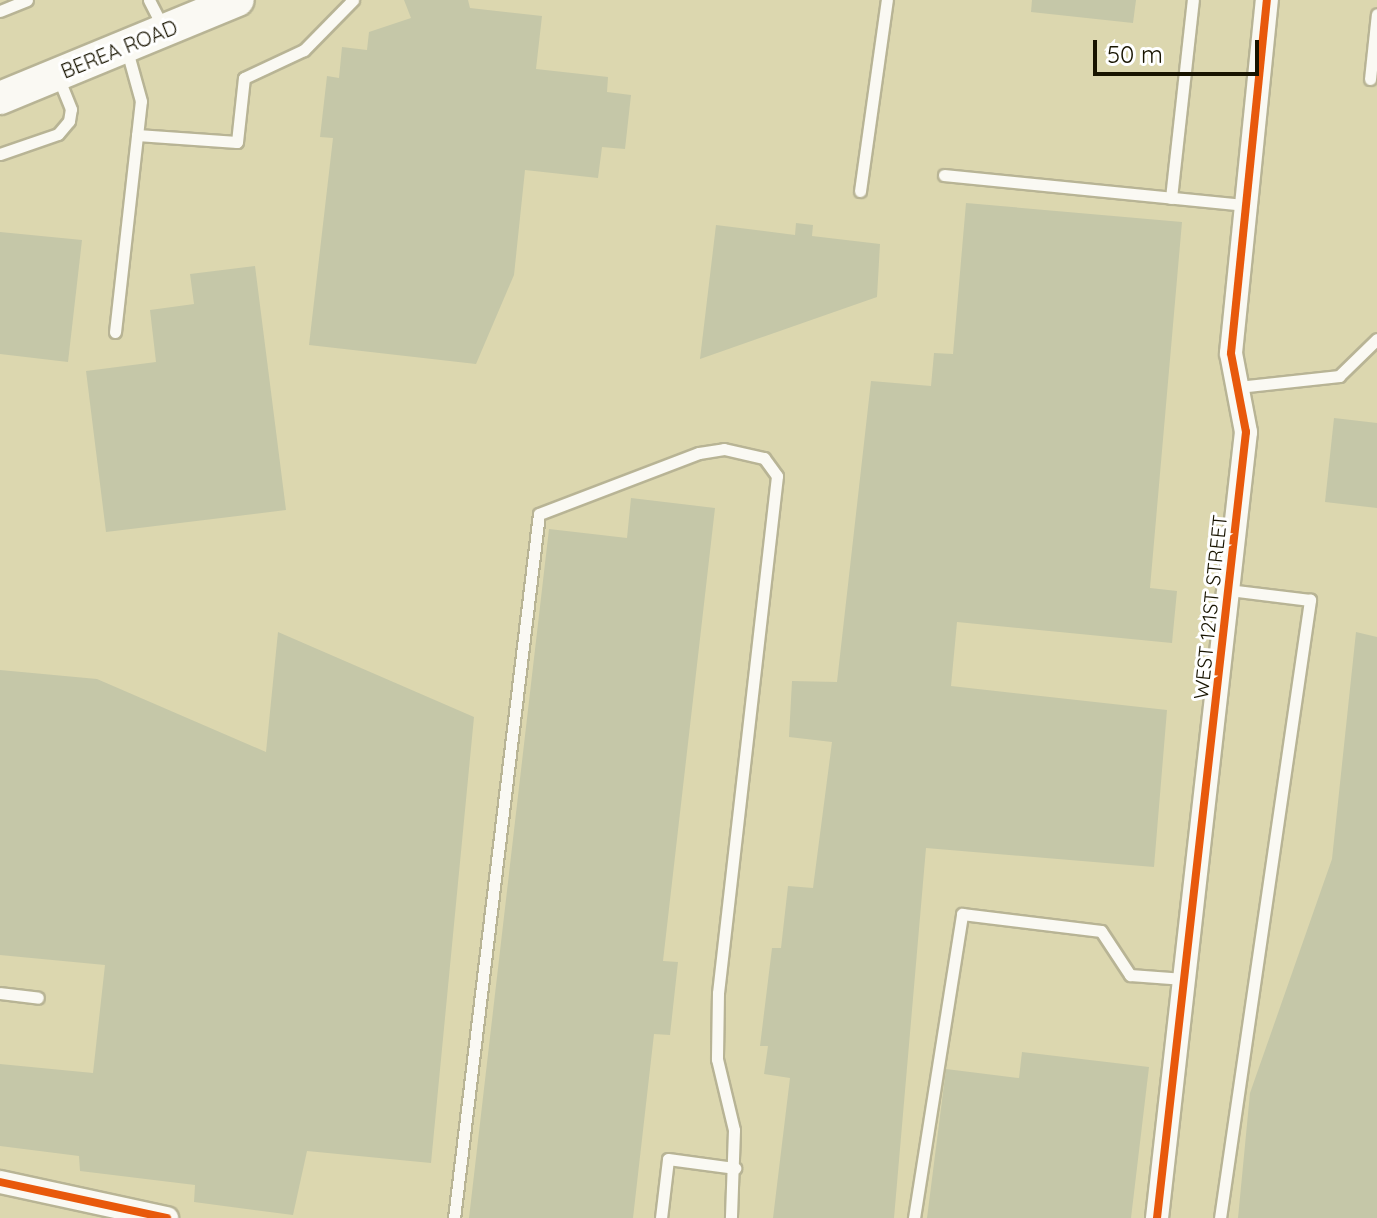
<!DOCTYPE html>
<html>
<head>
<meta charset="utf-8">
<style>
  body { margin:0 }
  #map { position:relative; width:1377px; height:1218px; overflow:hidden; background:#dcd7af; font-family:Quicksand,sans-serif }
  div>[style] { position:absolute }
  .building>* { inset:0; background:#c5c7a8 }
  .roads { filter:drop-shadow(2px 0 #b8b495) drop-shadow(-2px 0 #b8b495) drop-shadow(0 2px #b8b495) drop-shadow(0 -2px #b8b495) }
  .service>* { height:11px; margin:-5.5px; padding:0 5.5px; transform-origin:5.5px; border-radius:5.5px; background:#faf9f3 }
  .minor>* { height:22px; margin:-11px; padding:0 11px; transform-origin:11px; border-radius:11px; background:#faf9f3 }
  .secondary>* { height:32px; margin:-16px; padding:0 16px; transform-origin:16px; border-radius:16px; background:#faf9f3 }
  .cycleway>* { height:8px; margin:-4px; padding:0 4px; transform-origin:4px; border-radius:4px; background:#e8590c }
  span { translate:-50% -50%; white-space:nowrap; text-align:center; line-height:1.15; -webkit-text-stroke:6px #fff; paint-order:stroke }
  .street-label { font-size:20px; color:#181400 }
  .scale { position:absolute; left:1093px; top:40px; width:166px; height:36px; box-sizing:border-box; border:4px solid #181400; border-top:0; padding-left:10px; font-size:24px; line-height:28px; white-space:nowrap; color:#181400; -webkit-text-stroke:6px #fff; paint-order:stroke }
</style>
</head>
<body>
<div id="map">
  <div class="building">
    <div style="clip-path:polygon(404px 0,468px 0,470px 8px,542px 16px,536px 69px,608px 77px,607px 92px,631px 95px,625px 149px,602px 147px,598px 178px,525px 170px,514px 275px,476px 364px,309px 345px,333px 138px,320px 137px,327px 76px,339px 78px,342px 47px,367px 50px,369px 32px,411px 18px)"></div>
    <div style="clip-path:polygon(1032px 0,1136px 0,1133px 23px,1031px 12px)"></div>
    <div style="clip-path:polygon(966px 203px,1182px 222px,1150px 588px,1177px 591px,1172px 643px,957px 622px,951px 686px,1167px 710px,1154px 867px,926px 848px,894px 1218px,773px 1218px,790px 1078px,764px 1074px,768px 1046px,760px 1046px,772px 948px,781px 948px,788px 886px,813px 888px,832px 742px,789px 737px,792px 681px,837px 682px,871px 381px,931px 386px,934px 353px,953px 354px)"></div>
    <div style="clip-path:polygon(796px 223px,813px 225px,812px 236px,880px 244px,877px 297px,700px 359px,716px 225px,795px 235px)"></div>
    <div style="clip-path:polygon(0 232px,82px 240px,68px 362px,0 354px)"></div>
    <div style="clip-path:polygon(255px 266px,286px 510px,106px 532px,86px 371px,156px 362px,150px 310px,194px 304px,190px 274px)"></div>
    <div style="clip-path:polygon(1334px 418px,1377px 423px,1377px 508px,1325px 502px)"></div>
    <div style="clip-path:polygon(631px 498px,715px 508px,663px 961px,678px 962px,670px 1035px,654px 1034px,633px 1218px,469px 1218px,549px 529px,627px 538px)"></div>
    <div style="clip-path:polygon(278px 632px,474px 717px,431px 1163px,307px 1151px,293px 1215px,194px 1202px,195px 1185px,80px 1171px,79px 1156px,0 1146px,0 1064px,93px 1073px,105px 965px,0 955px,0 670px,97px 679px,266px 752px)"></div>
    <div style="clip-path:polygon(1356px 632px,1377px 637px,1377px 1218px,1238px 1218px,1250px 1093px,1332px 859px)"></div>
    <div style="clip-path:polygon(1022px 1052px,1149px 1067px,1131px 1218px,927px 1218px,946px 1069px,1019px 1078px)"></div>
  </div>
  <div class="roads">
    <div class="service">
      <div style="left:149px;top:0;width:31px;rotate:63deg"></div>
      <div style="left:0;top:11px;width:29px;rotate:-22deg"></div>
      <div style="left:1370px;top:79px;width:65px;rotate:-83.9deg"></div>
      <div style="left:137px;top:135px;width:100px;rotate:4deg"></div>
      <div style="left:237px;top:142px;width:64px;rotate:-83.8deg"></div>
      <div style="left:244px;top:78px;width:66px;rotate:-25deg"></div>
      <div style="left:304px;top:50px;width:70px;rotate:-45.6deg"></div>
      <div style="left:0;top:154px;width:61px;rotate:-19deg"></div>
      <div style="left:58px;top:134px;width:17px;rotate:-50deg"></div>
      <div style="left:69px;top:121px;width:12px;rotate:-81deg"></div>
      <div style="left:71px;top:109px;width:32px;rotate:-112deg"></div>
      <div style="left:944px;top:175px;width:303px;rotate:5.7deg"></div>
      <div style="left:860px;top:191px;width:193px;rotate:-82deg"></div>
      <div style="left:1171px;top:198px;width:199px;rotate:-83.7deg"></div>
      <div style="left:115px;top:332px;width:232px;rotate:-83.6deg"></div>
      <div style="left:141px;top:101px;width:56px;rotate:-105.5deg"></div>
      <div style="left:1238px;top:387px;width:102px;rotate:-6.2deg"></div>
      <div style="left:1339px;top:376px;width:53px;rotate:-44.2deg"></div>
      <div style="left:0;top:993px;width:38px;rotate:7deg"></div>
      <div style="left:454px;top:1218px;width:709px;rotate:-83.12deg"></div>
      <div style="left:539px;top:514px;width:171px;rotate:-20.9deg"></div>
      <div style="left:699px;top:453px;width:25px;rotate:-9deg"></div>
      <div style="left:724px;top:449px;width:41px;rotate:12.7deg"></div>
      <div style="left:764px;top:458px;width:22px;rotate:54deg"></div>
      <div style="left:777px;top:476px;width:520px;rotate:96.51deg"></div>
      <div style="left:718px;top:993px;width:66px;rotate:90.9deg"></div>
      <div style="left:717px;top:1059px;width:73px;rotate:76.5deg"></div>
      <div style="left:734px;top:1130px;width:88px;rotate:92deg"></div>
      <div style="left:661px;top:1218px;width:59px;rotate:-83.2deg"></div>
      <div style="left:668px;top:1159px;width:68px;rotate:7.7deg"></div>
      <div style="left:914px;top:1218px;width:308px;rotate:-81deg"></div>
      <div style="left:962px;top:914px;width:140px;rotate:7deg"></div>
      <div style="left:1101px;top:931px;width:53px;rotate:56.6deg"></div>
      <div style="left:1130px;top:975px;width:54px;rotate:4.2deg"></div>
      <div style="left:1220px;top:1218px;width:625px;rotate:-81.71deg"></div>
      <div style="left:1310px;top:600px;width:83px;rotate:-173deg"></div>
    </div>
    <div class="minor">
      <div style="left:0;top:1182px;width:171px;rotate:12.2deg"></div>
      <div style="left:1157px;top:1218px;width:791px;rotate:-83.54deg"></div>
      <div style="left:1246px;top:432px;width:80px;rotate:-100.8deg"></div>
      <div style="left:1231px;top:353px;width:355px;rotate:-84.2deg"></div>
    </div>
    <div class="secondary">
      <div style="left:0;top:98px;width:257px;rotate:-22.4deg"></div>
    </div>
  </div>
  <div class="cycleway">
    <div style="left:0;top:1182px;width:171px;rotate:12.2deg"></div>
    <div style="left:1157px;top:1218px;width:791px;rotate:-83.54deg"></div>
    <div style="left:1246px;top:432px;width:80px;rotate:-100.8deg"></div>
    <div style="left:1231px;top:353px;width:355px;rotate:-84.2deg"></div>
  </div>
  <div class="street-label">
    <span style="left:119px;top:49px;rotate:-22deg">BEREA ROAD</span>
    <span style="left:1210px;top:607px;rotate:-84deg">WEST 121ST STREET</span>
  </div>
  <div class="scale">50 m</div>
</div>
</body>
</html>
